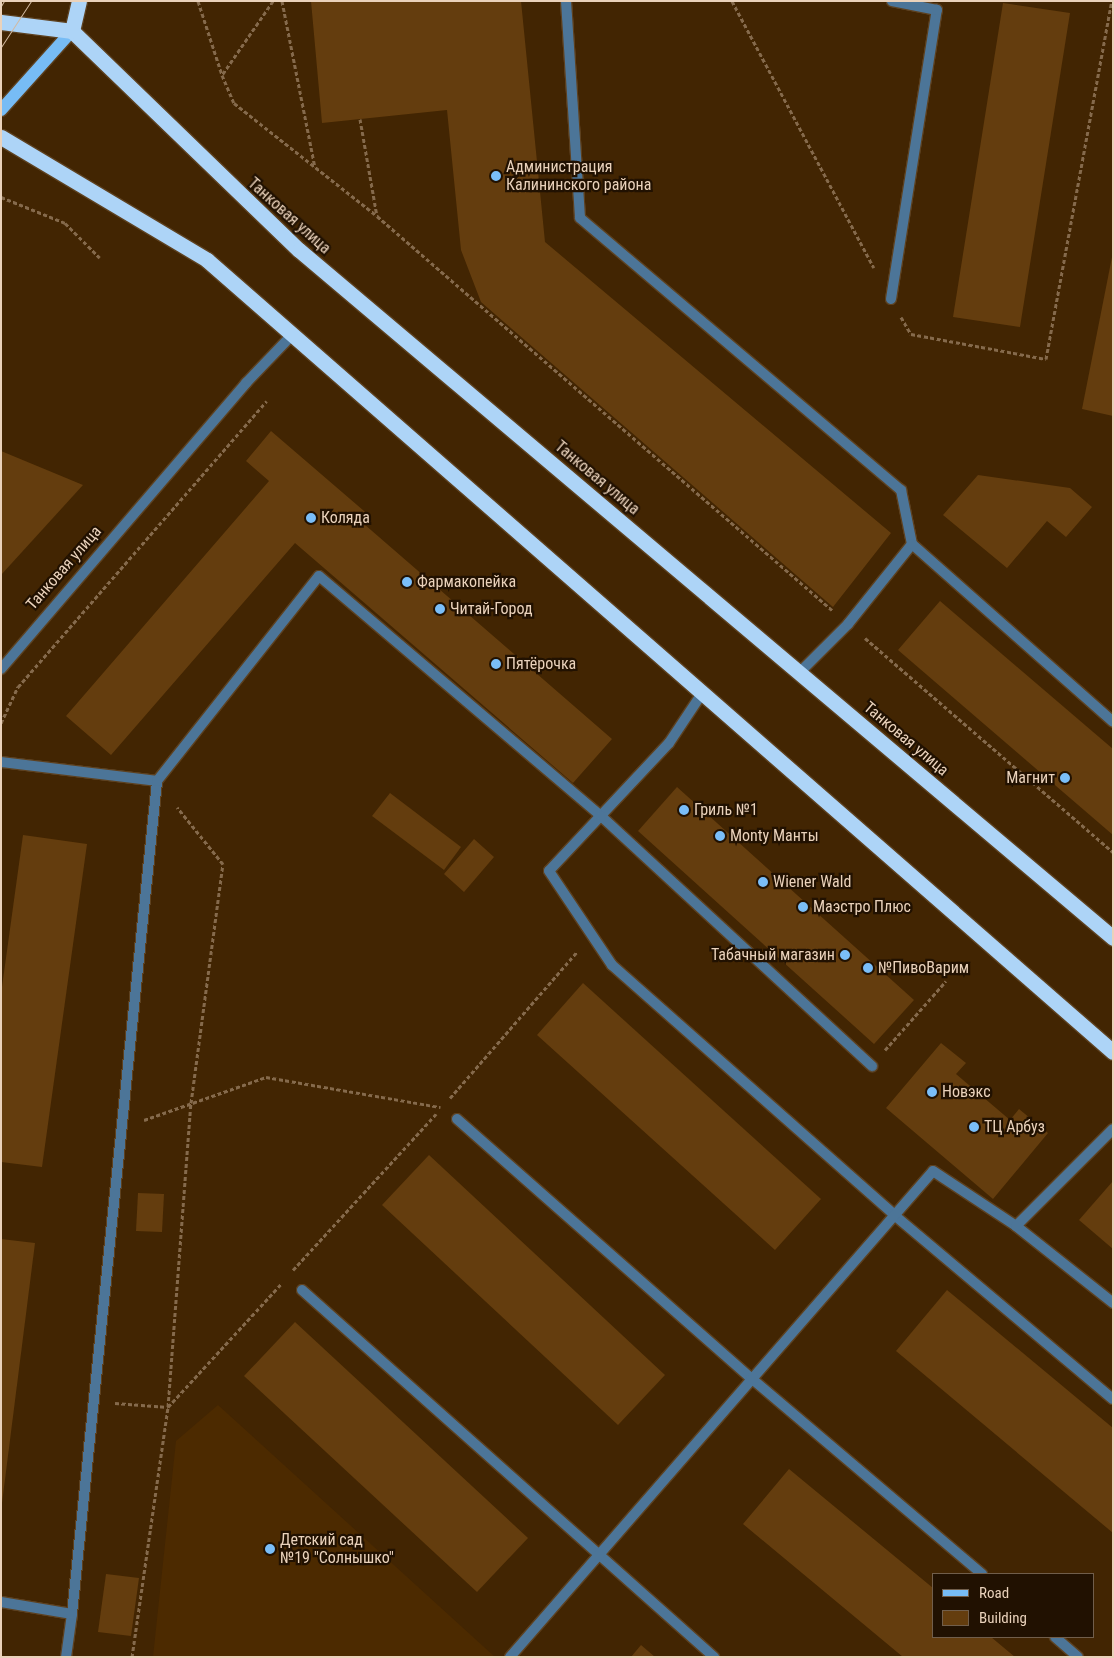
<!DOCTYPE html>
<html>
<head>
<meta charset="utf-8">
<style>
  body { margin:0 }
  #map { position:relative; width:1114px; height:1658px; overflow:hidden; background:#422502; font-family:"Roboto Condensed",sans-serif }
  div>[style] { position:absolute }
  .built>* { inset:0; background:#4c2a00 }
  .building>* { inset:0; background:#643d0e }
  .path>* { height:3px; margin-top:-1.5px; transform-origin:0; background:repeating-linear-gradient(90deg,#856a4c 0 4px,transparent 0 6.5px) }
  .roads { filter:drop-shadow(1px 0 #5d4120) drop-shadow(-1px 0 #5d4120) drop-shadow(0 1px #5d4120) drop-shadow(0 -1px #5d4120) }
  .lane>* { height:10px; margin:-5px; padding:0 5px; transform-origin:5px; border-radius:5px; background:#4c7598 }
  .street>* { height:10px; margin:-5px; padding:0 5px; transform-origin:5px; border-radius:5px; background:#4c7598 }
  .primary>* { height:12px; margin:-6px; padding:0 6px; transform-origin:6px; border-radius:6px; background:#77bcf5 }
  .highway>* { height:15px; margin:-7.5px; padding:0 7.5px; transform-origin:7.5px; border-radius:7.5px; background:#add4f7 }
  .tram>* { height:1px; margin:-0.5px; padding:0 0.5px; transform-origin:0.5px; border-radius:0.5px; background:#d2b9a0 }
  .dots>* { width:14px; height:14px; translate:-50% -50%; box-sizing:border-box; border:2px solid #211101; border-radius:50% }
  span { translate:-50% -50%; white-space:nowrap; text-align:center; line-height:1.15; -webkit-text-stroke:4.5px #211101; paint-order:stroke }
  .poi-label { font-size:16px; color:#ead2bb }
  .left { translate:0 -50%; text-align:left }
  .right { translate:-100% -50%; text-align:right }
  .street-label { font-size:16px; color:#ead2bb }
  .frame { position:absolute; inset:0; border:2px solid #ead2bb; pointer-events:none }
  .legend { position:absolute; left:932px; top:1573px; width:162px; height:65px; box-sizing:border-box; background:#211101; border:1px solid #715e4b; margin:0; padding:6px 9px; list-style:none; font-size:15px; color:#ead2bb }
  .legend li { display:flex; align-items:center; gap:10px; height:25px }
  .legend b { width:25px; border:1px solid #715e4b }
</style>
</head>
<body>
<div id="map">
  <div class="built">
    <div style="clip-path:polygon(218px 1405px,495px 1657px,153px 1657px,176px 1441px)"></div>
  </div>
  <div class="building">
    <div style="clip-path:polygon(311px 1px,521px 1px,545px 242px,891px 533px,833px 607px,481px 302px,461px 250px,447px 110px,322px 123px)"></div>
    <div style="clip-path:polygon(1003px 3px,1070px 13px,1020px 327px,953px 317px)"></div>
    <div style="clip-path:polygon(1112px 257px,1113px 258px,1113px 416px,1082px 409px)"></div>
    <div style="clip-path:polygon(271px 431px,371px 517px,364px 524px,612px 739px,573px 783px,295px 543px,111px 755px,66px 716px,269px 481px,246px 461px)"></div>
    <div style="clip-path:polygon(1px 451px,83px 485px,1px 575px)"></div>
    <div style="clip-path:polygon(978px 475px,1070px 488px,1092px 507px,1066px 537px,1047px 521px,1007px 568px,943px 515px)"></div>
    <div style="clip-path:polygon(940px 601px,1113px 749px,1113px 835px,898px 650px)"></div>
    <div style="clip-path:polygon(677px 787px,914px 1000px,874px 1044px,638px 831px)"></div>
    <div style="clip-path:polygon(390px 793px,461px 847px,444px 870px,372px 816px)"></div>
    <div style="clip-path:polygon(23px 835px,87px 844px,42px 1167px,1px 1162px,1px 994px)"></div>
    <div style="clip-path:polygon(474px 839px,494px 857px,464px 892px,444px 874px)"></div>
    <div style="clip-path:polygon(583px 983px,821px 1199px,775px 1250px,537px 1035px)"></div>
    <div style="clip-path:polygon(941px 1043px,966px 1063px,956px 1074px,1010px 1120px,1019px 1109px,1048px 1133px,993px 1199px,886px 1108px)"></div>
    <div style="clip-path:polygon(429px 1155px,665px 1375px,618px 1425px,382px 1205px)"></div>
    <div style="clip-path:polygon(1113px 1181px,1113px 1249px,1079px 1220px)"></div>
    <div style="clip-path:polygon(138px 1193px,164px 1194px,162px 1232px,136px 1231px)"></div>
    <div style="clip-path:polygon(1px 1239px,35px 1243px,2px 1503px,1px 1503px)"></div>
    <div style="clip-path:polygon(947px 1290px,1113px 1428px,1113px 1533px,896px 1351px)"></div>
    <div style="clip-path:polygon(295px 1322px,528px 1538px,477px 1592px,244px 1376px)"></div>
    <div style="clip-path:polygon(789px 1469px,933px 1588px,933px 1637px,991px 1637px,1015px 1657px,903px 1657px,743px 1524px)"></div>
    <div style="clip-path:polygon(106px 1574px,139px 1578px,131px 1636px,98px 1632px)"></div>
    <div style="clip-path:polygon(641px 1645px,655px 1657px,631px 1657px)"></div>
  </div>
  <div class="path">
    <div style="left:198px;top:1px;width:78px;rotate:72deg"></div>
    <div style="left:273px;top:1px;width:90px;rotate:124.6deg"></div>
    <div style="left:222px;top:75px;width:30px;rotate:67deg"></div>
    <div style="left:234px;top:103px;width:182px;rotate:38.3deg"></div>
    <div style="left:377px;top:216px;width:602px;rotate:40.89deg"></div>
    <div style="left:282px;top:1px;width:169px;rotate:78.8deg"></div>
    <div style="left:732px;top:1px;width:302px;rotate:62deg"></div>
    <div style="left:360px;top:119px;width:98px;rotate:80.1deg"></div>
    <div style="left:1px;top:197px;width:69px;rotate:22.1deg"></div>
    <div style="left:65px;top:223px;width:49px;rotate:45deg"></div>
    <div style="left:901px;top:317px;width:20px;rotate:60deg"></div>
    <div style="left:911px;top:334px;width:137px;rotate:10.5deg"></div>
    <div style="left:1046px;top:359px;width:364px;rotate:-79.6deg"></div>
    <div style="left:865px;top:638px;width:328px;rotate:40.8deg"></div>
    <div style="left:1px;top:723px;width:40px;rotate:-65deg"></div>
    <div style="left:18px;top:687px;width:379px;rotate:-49deg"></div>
    <div style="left:885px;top:1050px;width:92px;rotate:-48.5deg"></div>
    <div style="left:450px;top:1098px;width:194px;rotate:-49deg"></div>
    <div style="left:144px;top:1120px;width:129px;rotate:-19.4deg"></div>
    <div style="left:266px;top:1077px;width:177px;rotate:9.8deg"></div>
    <div style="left:293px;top:1270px;width:212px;rotate:-47.5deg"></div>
    <div style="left:115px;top:1403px;width:53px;rotate:4.3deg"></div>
    <div style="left:168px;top:1407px;width:305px;rotate:-85.7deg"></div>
    <div style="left:191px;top:1103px;width:241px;rotate:-82.4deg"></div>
    <div style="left:223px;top:864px;width:73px;rotate:-128.9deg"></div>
    <div style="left:132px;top:1657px;width:253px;rotate:-81.8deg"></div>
    <div style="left:168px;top:1407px;width:167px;rotate:-47.4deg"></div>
  </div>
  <div class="roads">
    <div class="lane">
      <div style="left:566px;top:1px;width:217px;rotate:86.3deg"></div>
      <div style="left:580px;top:218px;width:421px;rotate:40.3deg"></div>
      <div style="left:901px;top:490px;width:55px;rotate:78.5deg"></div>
      <div style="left:891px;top:299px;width:293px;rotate:-81deg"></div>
      <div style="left:937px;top:10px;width:46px;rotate:-168.7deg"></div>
      <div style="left:800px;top:672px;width:68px;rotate:-45deg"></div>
      <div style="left:848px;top:624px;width:102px;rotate:-51.3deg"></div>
      <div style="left:912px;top:544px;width:268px;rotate:41.5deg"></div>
      <div style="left:703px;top:692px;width:61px;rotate:123.7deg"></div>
      <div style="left:669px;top:743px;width:175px;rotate:133.2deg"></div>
      <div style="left:549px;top:871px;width:113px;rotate:56.2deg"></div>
      <div style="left:612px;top:965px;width:375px;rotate:41.5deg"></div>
      <div style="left:893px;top:1214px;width:287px;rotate:40.1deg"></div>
      <div style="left:1px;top:762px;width:157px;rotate:6.9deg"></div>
      <div style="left:457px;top:1119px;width:392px;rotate:41.4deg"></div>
      <div style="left:751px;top:1378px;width:303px;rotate:40.3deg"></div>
      <div style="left:1016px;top:1226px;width:124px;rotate:38.4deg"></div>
      <div style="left:302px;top:1290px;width:552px;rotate:41.69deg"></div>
      <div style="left:1px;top:1602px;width:72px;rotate:9.6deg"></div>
      <div style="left:72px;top:1614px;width:43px;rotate:97.9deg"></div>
      <div style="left:72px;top:1614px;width:837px;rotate:-84.17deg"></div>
      <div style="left:157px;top:781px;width:261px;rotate:-51.7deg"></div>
      <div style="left:319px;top:576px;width:370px;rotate:40.4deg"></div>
      <div style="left:601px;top:816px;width:369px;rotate:42.7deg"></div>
      <div style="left:1055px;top:1637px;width:30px;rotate:41deg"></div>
      <div style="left:510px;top:1657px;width:644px;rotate:-48.96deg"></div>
      <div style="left:933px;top:1171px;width:100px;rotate:33.5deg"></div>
      <div style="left:1016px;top:1226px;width:137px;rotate:-45deg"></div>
    </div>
    <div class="street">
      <div style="left:1px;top:669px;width:377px;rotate:-49.4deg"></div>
      <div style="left:246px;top:383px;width:68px;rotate:-46.2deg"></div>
    </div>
    <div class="primary">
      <div style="left:1px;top:110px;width:106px;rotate:-48.1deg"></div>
    </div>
    <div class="highway">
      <div style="left:1px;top:22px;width:72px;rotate:7.2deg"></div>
      <div style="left:72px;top:31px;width:315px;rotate:44deg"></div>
      <div style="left:299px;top:250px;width:1066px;rotate:40.2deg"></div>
      <div style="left:72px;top:31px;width:31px;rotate:-77deg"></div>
      <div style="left:1px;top:137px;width:240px;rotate:30.8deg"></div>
      <div style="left:207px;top:260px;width:1203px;rotate:41.16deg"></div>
    </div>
  </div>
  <div class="tram">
    <div style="left:1px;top:6px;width:6px;rotate:-59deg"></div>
    <div style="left:1px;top:47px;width:55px;rotate:-56.9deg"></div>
  </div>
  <div class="dots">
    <div style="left:496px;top:176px;background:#7abef8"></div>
    <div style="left:311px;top:518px;background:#7abef8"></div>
    <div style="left:407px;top:582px;background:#7abef8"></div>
    <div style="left:440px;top:609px;background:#7abef8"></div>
    <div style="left:496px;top:664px;background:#7abef8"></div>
    <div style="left:1065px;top:778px;background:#7abef8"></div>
    <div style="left:684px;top:810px;background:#7abef8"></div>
    <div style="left:720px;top:836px;background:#7abef8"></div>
    <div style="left:763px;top:882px;background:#7abef8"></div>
    <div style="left:803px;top:907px;background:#7abef8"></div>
    <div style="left:845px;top:955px;background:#7abef8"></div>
    <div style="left:868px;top:968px;background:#7abef8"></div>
    <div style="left:932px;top:1092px;background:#7abef8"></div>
    <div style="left:974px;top:1127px;background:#7abef8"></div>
    <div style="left:270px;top:1549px;background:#7abef8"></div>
  </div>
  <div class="poi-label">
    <span class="left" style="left:506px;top:176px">Администрация<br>Калининского района</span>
    <span class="left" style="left:321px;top:518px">Коляда</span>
    <span class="left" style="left:417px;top:582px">Фармакопейка</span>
    <span class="left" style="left:450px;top:609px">Читай-Город</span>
    <span class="left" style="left:506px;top:664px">Пятёрочка</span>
    <span class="right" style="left:1055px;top:778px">Магнит</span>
    <span class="left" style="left:694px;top:810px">Гриль №1</span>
    <span class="left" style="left:730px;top:836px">Monty Манты</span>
    <span class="left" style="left:773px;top:882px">Wiener Wald</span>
    <span class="left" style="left:813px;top:907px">Маэстро Плюс</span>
    <span class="right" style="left:835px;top:955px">Табачный магазин</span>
    <span class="left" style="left:878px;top:968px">№ПивоВарим</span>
    <span class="left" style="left:942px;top:1092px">Новэкс</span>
    <span class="left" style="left:984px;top:1127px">ТЦ Арбуз</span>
    <span class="left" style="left:280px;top:1549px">Детский сад<br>№19 "Солнышко"</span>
  </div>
  <div class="street-label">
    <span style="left:289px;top:216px;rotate:42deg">Танковая улица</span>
    <span style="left:597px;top:478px;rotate:40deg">Танковая улица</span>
    <span style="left:64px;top:568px;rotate:-49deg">Танковая улица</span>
    <span style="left:906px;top:739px;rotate:40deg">Танковая улица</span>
  </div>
  <div class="frame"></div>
  <ul class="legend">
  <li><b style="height:6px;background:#77bcf5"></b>Road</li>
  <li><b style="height:14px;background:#643d0e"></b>Building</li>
  </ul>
</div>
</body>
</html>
